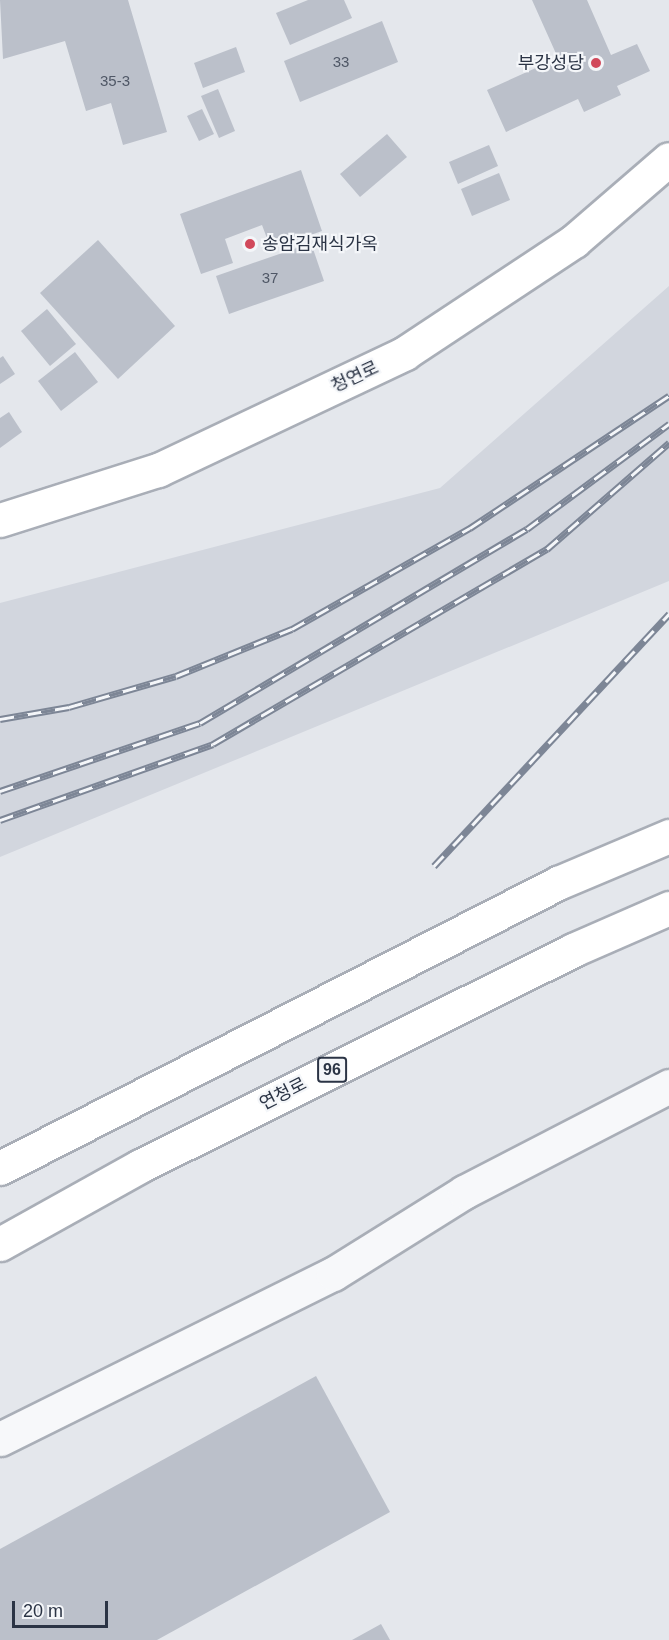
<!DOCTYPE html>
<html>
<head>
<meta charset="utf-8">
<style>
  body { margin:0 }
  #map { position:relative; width:669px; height:1640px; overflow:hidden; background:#e4e7ec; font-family:Helvetica,"Noto Sans KR",sans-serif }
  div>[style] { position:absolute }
  .built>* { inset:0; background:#d2d6de }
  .building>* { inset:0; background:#bbc0ca }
  .roads { filter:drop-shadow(2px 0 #a9aeb7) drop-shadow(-2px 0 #a9aeb7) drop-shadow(0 2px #a9aeb7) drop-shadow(0 -2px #a9aeb7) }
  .street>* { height:33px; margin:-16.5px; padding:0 16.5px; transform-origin:16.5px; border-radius:16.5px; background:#f7f8fa }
  .secondary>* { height:33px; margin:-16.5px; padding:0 16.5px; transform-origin:16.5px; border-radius:16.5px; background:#fff }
  .highway>* { height:33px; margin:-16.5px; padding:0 16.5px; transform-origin:16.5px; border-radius:16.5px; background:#fff }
  .rail>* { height:7px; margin-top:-3.5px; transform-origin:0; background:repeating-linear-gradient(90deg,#f4f6f9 0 14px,#7d8696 0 28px); box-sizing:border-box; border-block:2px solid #7d8696 }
  .dots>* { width:16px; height:16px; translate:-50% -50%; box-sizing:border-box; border:3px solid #f4f6f9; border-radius:50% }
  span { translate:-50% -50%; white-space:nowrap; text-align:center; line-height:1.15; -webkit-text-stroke:4.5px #f4f6f9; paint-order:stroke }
  .number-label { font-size:15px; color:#4f5766 }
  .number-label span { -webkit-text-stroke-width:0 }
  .shield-label span { padding:2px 4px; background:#f4f6f9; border:2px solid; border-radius:4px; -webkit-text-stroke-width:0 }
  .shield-label { font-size:16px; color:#2b3445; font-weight:700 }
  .poi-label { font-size:18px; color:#2b3445 }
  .right { translate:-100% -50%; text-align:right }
  .left { translate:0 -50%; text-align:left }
  .street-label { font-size:18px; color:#2b3445 }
  .scale { position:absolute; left:12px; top:1601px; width:96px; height:27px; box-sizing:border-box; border:3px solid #2b3445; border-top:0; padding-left:8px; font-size:18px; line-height:21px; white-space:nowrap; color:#2b3445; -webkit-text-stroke:4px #f4f6f9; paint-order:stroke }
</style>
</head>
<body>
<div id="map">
  <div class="built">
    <div style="clip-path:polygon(669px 286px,669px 581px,0 857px,0 603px,440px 488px)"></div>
  </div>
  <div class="building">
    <div style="clip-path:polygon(0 0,128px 0,167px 132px,123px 145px,111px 103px,86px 111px,65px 41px,3px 59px)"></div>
    <div style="clip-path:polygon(308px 0,344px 0,352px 18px,290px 45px,276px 13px)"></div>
    <div style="clip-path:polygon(532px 0,587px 0,611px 55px,637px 44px,650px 71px,617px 86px,621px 95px,584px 112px,578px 99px,506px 132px,487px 90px,558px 58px)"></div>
    <div style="clip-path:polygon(382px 21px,398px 62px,300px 102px,284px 61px)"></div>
    <div style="clip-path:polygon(236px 47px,245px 72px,203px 88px,194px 63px)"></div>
    <div style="clip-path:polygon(218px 89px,235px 131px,219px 138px,201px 96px)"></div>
    <div style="clip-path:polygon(202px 109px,214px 134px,199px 141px,187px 116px)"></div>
    <div style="clip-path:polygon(387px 134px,407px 157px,360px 197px,340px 174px)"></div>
    <div style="clip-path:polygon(489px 145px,498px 166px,458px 184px,449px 162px)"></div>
    <div style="clip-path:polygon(301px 170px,322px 231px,271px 249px,262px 225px,225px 239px,233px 263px,201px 274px,180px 214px)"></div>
    <div style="clip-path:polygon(499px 173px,510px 200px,472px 216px,461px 189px)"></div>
    <div style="clip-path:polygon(98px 240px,175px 326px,118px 379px,40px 293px)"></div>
    <div style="clip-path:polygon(311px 243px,324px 281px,229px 314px,216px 276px)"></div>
    <div style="clip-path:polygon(47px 309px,76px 344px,50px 366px,21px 331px)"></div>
    <div style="clip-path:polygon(75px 352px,98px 382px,61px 411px,38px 381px)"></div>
    <div style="clip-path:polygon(3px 356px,15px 374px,0 384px,0 358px)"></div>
    <div style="clip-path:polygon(9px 412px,22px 432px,0 448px,0 418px)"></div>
    <div style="clip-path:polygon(316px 1376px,390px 1512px,157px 1640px,0 1640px,0 1549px)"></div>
    <div style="clip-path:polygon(381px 1624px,390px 1640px,352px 1640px)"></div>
  </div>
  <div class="roads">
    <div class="street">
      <div style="left:0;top:1439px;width:372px;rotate:-26.4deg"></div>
      <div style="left:333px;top:1274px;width:155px;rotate:-32deg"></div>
      <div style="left:464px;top:1192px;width:231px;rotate:-27.3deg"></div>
    </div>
    <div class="secondary">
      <div style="left:0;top:520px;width:166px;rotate:-17.6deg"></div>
      <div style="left:158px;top:470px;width:273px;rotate:-25.3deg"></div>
      <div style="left:405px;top:353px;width:203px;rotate:-33.5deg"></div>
      <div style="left:574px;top:241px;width:125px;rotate:-40.8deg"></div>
    </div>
    <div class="highway">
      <div style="left:0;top:1168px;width:627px;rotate:-27.06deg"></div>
      <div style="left:558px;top:883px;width:121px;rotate:-22.9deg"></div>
      <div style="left:0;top:1244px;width:160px;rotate:-29.1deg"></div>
      <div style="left:140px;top:1166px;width:484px;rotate:-26.5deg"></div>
      <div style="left:573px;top:950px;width:105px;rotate:-23.6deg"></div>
    </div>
  </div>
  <div class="rail">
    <div style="left:0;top:719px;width:70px;rotate:-9.9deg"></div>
    <div style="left:69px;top:707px;width:111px;rotate:-16.2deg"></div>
    <div style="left:176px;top:676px;width:125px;rotate:-22.1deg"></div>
    <div style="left:292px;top:629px;width:205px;rotate:-29.6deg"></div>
    <div style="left:470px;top:528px;width:239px;rotate:-33.6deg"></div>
    <div style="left:0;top:791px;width:211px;rotate:-18.8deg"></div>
    <div style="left:200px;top:723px;width:380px;rotate:-30.7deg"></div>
    <div style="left:527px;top:529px;width:177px;rotate:-36.5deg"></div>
    <div style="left:0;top:820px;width:226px;rotate:-19.6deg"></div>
    <div style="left:213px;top:744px;width:387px;rotate:-30.3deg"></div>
    <div style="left:547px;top:549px;width:162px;rotate:-41deg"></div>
    <div style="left:434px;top:866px;width:345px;rotate:-47deg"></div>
  </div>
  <div class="dots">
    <div style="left:596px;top:63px;background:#d1495b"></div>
    <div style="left:250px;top:244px;background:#d1495b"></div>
  </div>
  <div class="number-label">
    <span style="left:341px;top:62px">33</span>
    <span style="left:115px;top:81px">35-3</span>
    <span style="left:270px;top:278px">37</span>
  </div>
  <div class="shield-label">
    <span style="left:332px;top:1070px">96</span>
  </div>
  <div class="poi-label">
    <span class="right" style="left:584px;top:63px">부강성당</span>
    <span class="left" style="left:262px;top:244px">송암김재식가옥</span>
  </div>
  <div class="street-label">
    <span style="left:355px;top:377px;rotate:-25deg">청연로</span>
    <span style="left:283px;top:1094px;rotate:-27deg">연청로</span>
  </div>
  <div class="scale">20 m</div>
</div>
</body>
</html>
